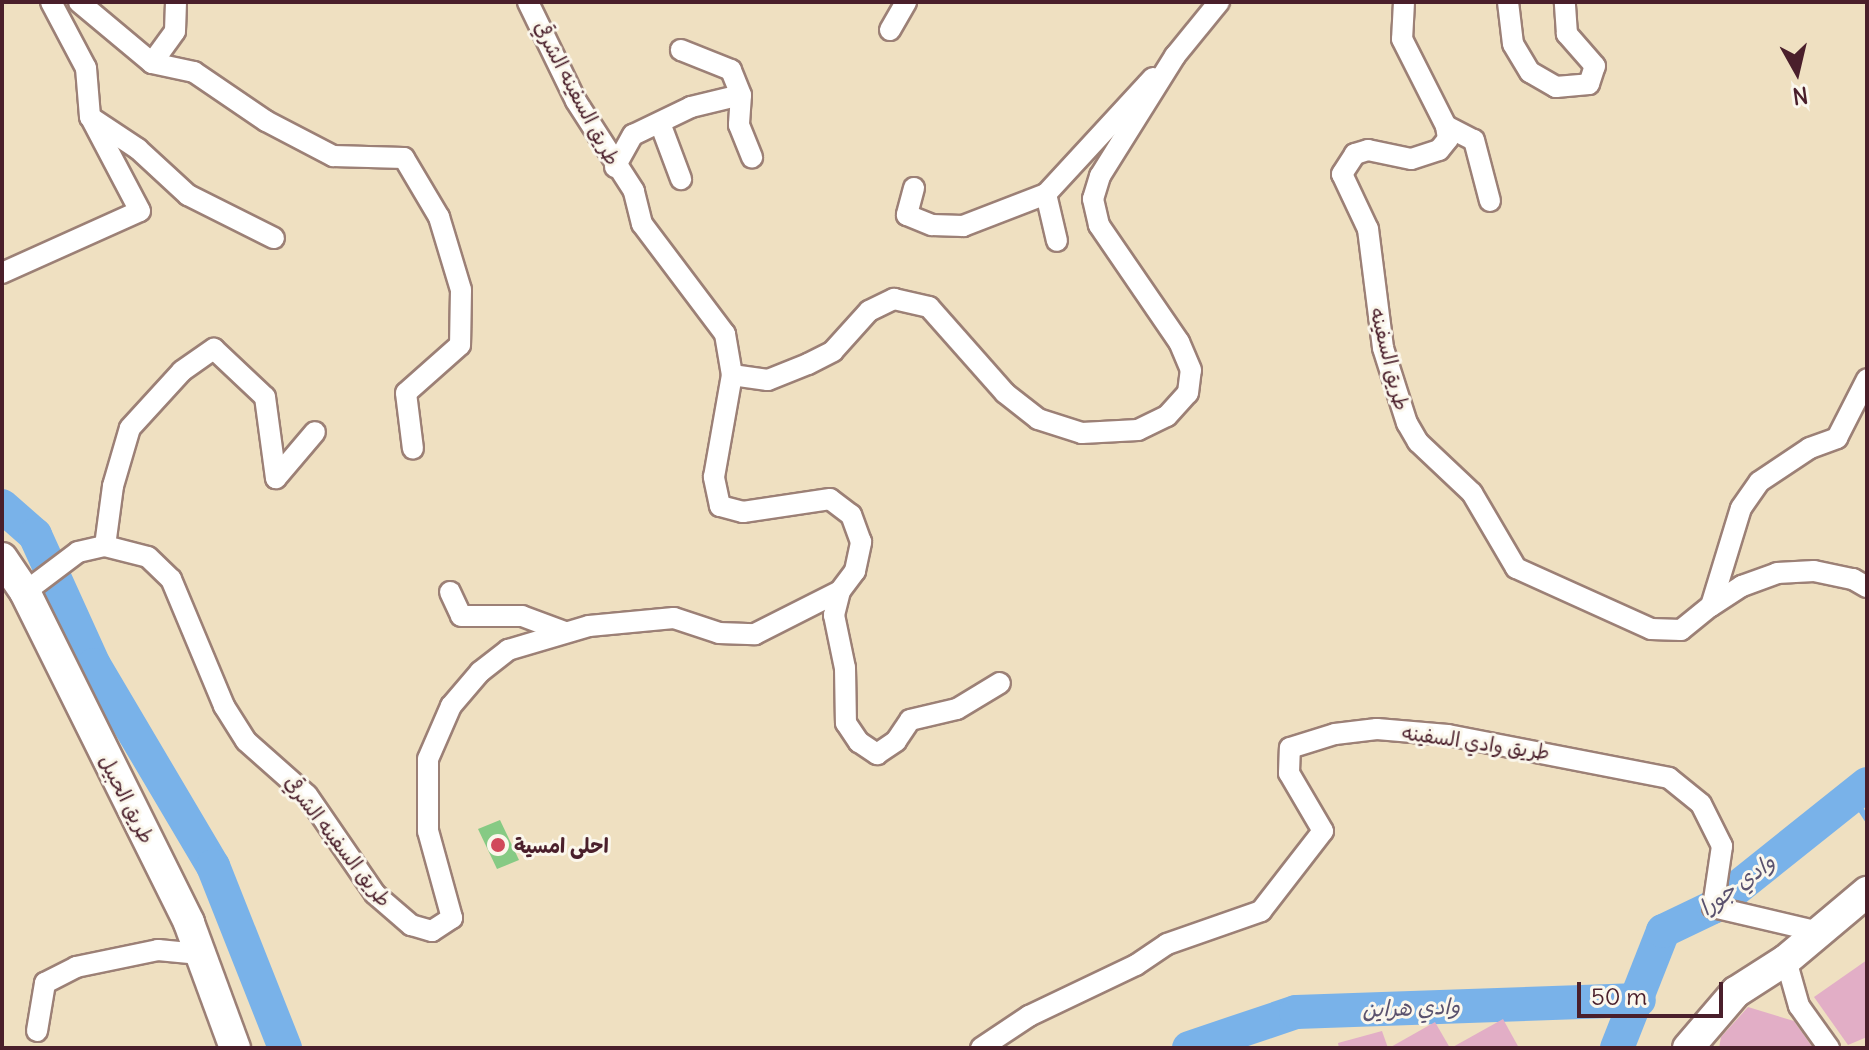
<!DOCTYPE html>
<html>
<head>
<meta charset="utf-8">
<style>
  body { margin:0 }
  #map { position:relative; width:1869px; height:1050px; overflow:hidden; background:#efe0c1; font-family:Delius,"Playpen Sans Arabic",sans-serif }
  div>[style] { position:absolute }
  .green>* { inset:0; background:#86ca84 }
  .stream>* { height:6px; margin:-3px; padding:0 3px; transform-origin:3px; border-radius:3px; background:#79b2e9 }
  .river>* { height:34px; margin:-17px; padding:0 17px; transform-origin:17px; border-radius:17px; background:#79b2e9 }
  .building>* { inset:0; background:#e2aec6 }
  .roads { filter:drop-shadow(2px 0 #9c8076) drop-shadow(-2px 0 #9c8076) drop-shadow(0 2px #9c8076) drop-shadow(0 -2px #9c8076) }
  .street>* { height:20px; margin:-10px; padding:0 10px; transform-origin:10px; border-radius:10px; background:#fff }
  .secondary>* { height:30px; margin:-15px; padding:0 15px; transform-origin:15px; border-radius:15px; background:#fff }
  .dots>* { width:22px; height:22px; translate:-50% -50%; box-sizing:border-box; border:4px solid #fbf7ec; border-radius:50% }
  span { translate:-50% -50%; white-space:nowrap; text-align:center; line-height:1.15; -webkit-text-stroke:6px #fbf7ec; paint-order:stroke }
  .street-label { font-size:20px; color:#4a1f2b }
  .poi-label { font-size:20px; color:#4a1f2b; font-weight:700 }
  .left { translate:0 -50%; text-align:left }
  .water-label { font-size:22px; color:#5a526e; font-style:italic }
  .frame { position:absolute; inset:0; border:4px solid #4a1f2b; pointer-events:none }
  .north { position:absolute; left:1757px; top:32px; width:80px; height:80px; -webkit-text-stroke:6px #fbf7ec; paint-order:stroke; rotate:172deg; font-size:22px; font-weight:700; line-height:32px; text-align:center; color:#4a1f2b }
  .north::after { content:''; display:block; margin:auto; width:28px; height:36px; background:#4a1f2b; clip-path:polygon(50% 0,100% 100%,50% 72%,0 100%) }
  .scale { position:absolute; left:1577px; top:982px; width:146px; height:36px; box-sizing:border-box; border:4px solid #4a1f2b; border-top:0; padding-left:10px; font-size:24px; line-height:28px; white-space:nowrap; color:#4a1f2b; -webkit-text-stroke:6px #fbf7ec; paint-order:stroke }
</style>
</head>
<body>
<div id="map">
  <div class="green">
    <div style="clip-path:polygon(500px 820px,519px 860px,497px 869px,478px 829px)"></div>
  </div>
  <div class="stream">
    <div style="left:1852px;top:796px;width:27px;rotate:57deg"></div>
  </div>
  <div class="river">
    <div style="left:2px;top:506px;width:44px;rotate:41.3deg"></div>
    <div style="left:35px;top:535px;width:143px;rotate:65.6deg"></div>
    <div style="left:94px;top:665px;width:234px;rotate:59.4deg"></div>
    <div style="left:213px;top:866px;width:196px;rotate:68.4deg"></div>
    <div style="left:1189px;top:1048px;width:113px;rotate:-18.6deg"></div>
    <div style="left:1296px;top:1012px;width:343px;rotate:-2deg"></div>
    <div style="left:1617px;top:1048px;width:126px;rotate:-68.5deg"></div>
    <div style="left:1663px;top:931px;width:55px;rotate:-25.6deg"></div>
    <div style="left:1713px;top:907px;width:197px;rotate:-38.6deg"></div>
  </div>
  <div class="building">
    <div style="clip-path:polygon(1867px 960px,1867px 1037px,1848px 1045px,1814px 997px)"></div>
    <div style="clip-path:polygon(1748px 1007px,1794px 1021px,1813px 1048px,1719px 1048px,1721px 1037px)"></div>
    <div style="clip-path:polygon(1503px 1019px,1519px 1048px,1451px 1048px)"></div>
    <div style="clip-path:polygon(1435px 1022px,1450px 1048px,1389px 1048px)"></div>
    <div style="clip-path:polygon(1382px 1031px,1388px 1048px,1339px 1048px,1338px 1043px)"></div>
  </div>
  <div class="roads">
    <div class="street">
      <div style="left:51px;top:2px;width:75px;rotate:62.1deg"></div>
      <div style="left:86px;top:68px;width:49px;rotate:85.3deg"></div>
      <div style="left:90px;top:117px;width:58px;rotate:33.7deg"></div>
      <div style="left:138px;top:149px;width:68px;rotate:42.6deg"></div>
      <div style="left:188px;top:195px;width:96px;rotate:26.6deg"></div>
      <div style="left:79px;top:2px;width:95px;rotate:39.9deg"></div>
      <div style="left:152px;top:63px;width:43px;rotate:12.1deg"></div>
      <div style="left:194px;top:72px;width:87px;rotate:34.2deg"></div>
      <div style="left:266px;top:121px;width:76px;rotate:27.6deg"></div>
      <div style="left:333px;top:156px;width:71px;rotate:1.6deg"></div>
      <div style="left:404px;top:158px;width:69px;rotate:59.3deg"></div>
      <div style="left:439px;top:217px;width:76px;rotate:73.2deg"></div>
      <div style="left:461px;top:290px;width:55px;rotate:91deg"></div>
      <div style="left:460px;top:345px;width:72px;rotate:138.4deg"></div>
      <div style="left:406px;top:393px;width:56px;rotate:82.9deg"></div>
      <div style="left:1404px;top:2px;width:37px;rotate:93deg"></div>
      <div style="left:1402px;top:39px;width:97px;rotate:63.2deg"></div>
      <div style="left:1446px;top:126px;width:13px;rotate:81deg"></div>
      <div style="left:1448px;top:139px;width:14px;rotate:129deg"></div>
      <div style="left:1439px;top:150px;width:29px;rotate:162deg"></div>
      <div style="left:1411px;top:159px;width:44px;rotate:-168.2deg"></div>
      <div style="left:1368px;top:150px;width:14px;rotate:163deg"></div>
      <div style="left:1355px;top:154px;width:24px;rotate:123deg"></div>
      <div style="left:1342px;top:174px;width:61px;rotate:64.7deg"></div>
      <div style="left:1368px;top:229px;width:120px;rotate:82.8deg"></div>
      <div style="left:1383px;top:348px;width:79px;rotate:72.3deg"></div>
      <div style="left:1407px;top:423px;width:22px;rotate:60deg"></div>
      <div style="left:1418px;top:442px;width:74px;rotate:43.4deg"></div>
      <div style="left:1472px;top:493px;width:87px;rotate:59.6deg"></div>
      <div style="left:1516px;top:568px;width:148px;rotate:24.3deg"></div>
      <div style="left:1651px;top:629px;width:30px;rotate:2deg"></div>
      <div style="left:1681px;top:630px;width:38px;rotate:-39deg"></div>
      <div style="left:1711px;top:606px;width:102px;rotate:-73deg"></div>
      <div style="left:1741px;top:508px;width:32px;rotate:-55deg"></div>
      <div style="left:1759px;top:482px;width:61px;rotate:-33.7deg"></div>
      <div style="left:1810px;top:448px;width:29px;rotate:-20deg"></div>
      <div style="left:1837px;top:438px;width:66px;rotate:-63deg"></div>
      <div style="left:1508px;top:2px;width:42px;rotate:83.2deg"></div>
      <div style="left:1513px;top:44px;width:33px;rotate:59deg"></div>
      <div style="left:1530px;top:72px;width:30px;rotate:30deg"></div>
      <div style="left:1556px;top:87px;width:33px;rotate:-5deg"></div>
      <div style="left:1589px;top:84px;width:19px;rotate:-72deg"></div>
      <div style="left:1595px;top:66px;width:43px;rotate:-131.2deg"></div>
      <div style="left:1567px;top:34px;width:32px;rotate:-94deg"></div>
      <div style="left:890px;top:30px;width:32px;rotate:-60deg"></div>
      <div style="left:152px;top:63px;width:39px;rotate:-54deg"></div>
      <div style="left:175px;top:31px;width:29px;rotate:-88deg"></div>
      <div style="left:741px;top:95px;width:30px;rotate:94deg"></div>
      <div style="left:739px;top:125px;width:35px;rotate:68deg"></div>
      <div style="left:660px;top:123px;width:60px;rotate:69.4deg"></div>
      <div style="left:1446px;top:126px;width:31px;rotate:27deg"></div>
      <div style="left:1474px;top:140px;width:63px;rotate:75.3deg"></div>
      <div style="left:615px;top:167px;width:37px;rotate:-61deg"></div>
      <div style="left:633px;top:135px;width:64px;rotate:-25.8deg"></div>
      <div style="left:691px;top:107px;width:51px;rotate:-13.5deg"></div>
      <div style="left:741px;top:95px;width:27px;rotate:-112deg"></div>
      <div style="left:731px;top:70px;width:54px;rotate:-158.2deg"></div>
      <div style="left:914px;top:188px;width:28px;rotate:105deg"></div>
      <div style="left:907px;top:215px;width:27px;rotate:22deg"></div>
      <div style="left:932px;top:225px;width:31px;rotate:2deg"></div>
      <div style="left:963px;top:226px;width:89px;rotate:-21.1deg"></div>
      <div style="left:1046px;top:194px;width:158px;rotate:-47.3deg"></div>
      <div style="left:1046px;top:194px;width:48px;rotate:76.8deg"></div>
      <div style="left:2px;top:273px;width:151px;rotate:-24.2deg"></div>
      <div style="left:140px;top:211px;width:103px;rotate:-117.8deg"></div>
      <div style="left:732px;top:375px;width:36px;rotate:8deg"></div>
      <div style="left:768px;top:380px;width:43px;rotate:-21.8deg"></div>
      <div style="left:808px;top:364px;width:28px;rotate:-27deg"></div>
      <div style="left:833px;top:351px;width:54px;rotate:-48deg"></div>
      <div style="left:869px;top:311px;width:28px;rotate:-26deg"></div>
      <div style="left:894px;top:299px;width:36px;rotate:13deg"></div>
      <div style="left:929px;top:307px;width:115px;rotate:48.5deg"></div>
      <div style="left:1005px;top:393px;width:42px;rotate:38.2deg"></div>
      <div style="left:1038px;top:419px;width:46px;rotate:17.7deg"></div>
      <div style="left:1082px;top:433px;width:56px;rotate:-3.1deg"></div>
      <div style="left:1138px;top:430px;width:32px;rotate:-26deg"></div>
      <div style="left:1167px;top:416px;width:31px;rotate:-48deg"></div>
      <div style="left:1188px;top:393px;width:23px;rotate:-83deg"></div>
      <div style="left:1191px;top:370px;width:30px;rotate:-113deg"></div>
      <div style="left:1179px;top:342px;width:142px;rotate:-124.4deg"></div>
      <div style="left:1099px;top:225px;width:27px;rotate:-103deg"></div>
      <div style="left:1093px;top:199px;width:24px;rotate:-73deg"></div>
      <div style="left:1100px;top:176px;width:142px;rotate:-58deg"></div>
      <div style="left:1175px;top:56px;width:70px;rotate:-50.8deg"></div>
      <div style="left:105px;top:546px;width:61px;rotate:-82.4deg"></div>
      <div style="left:113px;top:486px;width:60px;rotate:-73.7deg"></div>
      <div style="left:130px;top:428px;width:77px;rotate:-47.6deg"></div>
      <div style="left:182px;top:371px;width:39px;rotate:-35deg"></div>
      <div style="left:214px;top:349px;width:70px;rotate:43.3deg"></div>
      <div style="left:265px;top:397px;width:82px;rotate:82.3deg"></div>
      <div style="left:276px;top:478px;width:60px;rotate:-49.7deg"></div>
      <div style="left:840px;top:591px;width:25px;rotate:104deg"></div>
      <div style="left:834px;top:615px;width:54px;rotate:78.3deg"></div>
      <div style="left:845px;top:668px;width:55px;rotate:89deg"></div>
      <div style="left:846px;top:723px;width:23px;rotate:56deg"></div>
      <div style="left:859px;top:742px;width:22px;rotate:34deg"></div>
      <div style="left:877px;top:754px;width:23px;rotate:-34deg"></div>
      <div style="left:896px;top:741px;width:25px;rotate:-56deg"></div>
      <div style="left:910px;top:720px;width:48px;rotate:-13.2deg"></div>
      <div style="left:957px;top:709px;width:50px;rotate:-31.2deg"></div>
      <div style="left:25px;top:592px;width:66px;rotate:-37deg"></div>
      <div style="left:78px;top:552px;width:28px;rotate:-13deg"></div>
      <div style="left:105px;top:546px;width:44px;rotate:14.3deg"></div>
      <div style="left:148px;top:557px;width:32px;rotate:44deg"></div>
      <div style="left:171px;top:579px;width:138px;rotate:67.3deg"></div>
      <div style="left:224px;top:706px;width:41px;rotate:57.8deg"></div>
      <div style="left:246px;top:741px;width:81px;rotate:41.5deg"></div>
      <div style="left:307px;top:795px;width:120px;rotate:55.5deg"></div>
      <div style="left:375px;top:894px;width:48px;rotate:40.7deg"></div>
      <div style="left:411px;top:925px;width:22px;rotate:16deg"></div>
      <div style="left:432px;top:931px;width:24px;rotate:-33deg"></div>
      <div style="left:452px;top:918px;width:90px;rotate:-105.4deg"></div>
      <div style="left:428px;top:831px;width:72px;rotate:-90deg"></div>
      <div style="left:428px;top:759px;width:58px;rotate:-66.5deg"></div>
      <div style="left:451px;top:706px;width:45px;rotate:-49.5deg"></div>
      <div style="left:480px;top:672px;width:36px;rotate:-38deg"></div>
      <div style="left:508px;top:650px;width:84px;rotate:-16.5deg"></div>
      <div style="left:589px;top:626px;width:85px;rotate:-5.4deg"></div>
      <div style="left:674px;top:618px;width:47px;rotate:18.4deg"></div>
      <div style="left:719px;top:633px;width:36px;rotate:2deg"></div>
      <div style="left:755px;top:634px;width:95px;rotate:-26.8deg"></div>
      <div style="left:840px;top:591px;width:25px;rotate:-53deg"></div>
      <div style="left:855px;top:571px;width:30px;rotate:-78deg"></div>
      <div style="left:861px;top:542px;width:29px;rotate:-110deg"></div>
      <div style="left:851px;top:515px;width:26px;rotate:-143deg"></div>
      <div style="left:830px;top:499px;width:88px;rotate:171.5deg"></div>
      <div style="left:743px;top:512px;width:24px;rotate:-165deg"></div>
      <div style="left:720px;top:506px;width:30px;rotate:-102deg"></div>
      <div style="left:714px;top:477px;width:104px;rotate:-80deg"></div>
      <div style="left:732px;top:375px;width:42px;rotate:-99.7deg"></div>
      <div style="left:725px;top:334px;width:138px;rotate:-127deg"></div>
      <div style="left:642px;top:224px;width:34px;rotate:-104deg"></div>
      <div style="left:634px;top:191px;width:107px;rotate:-122.8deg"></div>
      <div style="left:576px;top:101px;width:110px;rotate:-115.9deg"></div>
      <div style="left:450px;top:592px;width:26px;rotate:65deg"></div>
      <div style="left:461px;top:616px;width:61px"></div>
      <div style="left:522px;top:616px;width:46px;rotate:20.4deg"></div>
      <div style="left:1711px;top:606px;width:37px;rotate:-33deg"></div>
      <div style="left:1742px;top:586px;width:37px;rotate:-20deg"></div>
      <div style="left:1777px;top:573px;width:37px;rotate:-3deg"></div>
      <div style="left:1814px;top:571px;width:40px;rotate:12deg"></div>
      <div style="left:1853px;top:579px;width:16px;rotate:30deg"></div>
      <div style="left:1786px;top:960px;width:48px;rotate:74.2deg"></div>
      <div style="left:1799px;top:1006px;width:52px;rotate:54.5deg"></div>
      <div style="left:37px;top:1031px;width:49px;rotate:-80.5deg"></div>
      <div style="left:45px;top:983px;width:35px;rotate:-27deg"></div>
      <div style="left:76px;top:967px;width:84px;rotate:-11.7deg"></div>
      <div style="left:158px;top:950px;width:42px;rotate:5.4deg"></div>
      <div style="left:981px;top:1048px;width:58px;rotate:-33.7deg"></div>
      <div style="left:1029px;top:1016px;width:119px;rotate:-25.5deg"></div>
      <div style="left:1136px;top:965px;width:37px;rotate:-34deg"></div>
      <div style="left:1167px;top:944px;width:100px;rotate:-19.3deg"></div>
      <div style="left:1261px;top:911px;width:101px;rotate:-52.2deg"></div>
      <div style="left:1323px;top:831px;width:67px;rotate:-120.4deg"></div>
      <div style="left:1289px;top:773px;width:25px;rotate:-88deg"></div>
      <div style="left:1290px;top:748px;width:47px;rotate:-17.3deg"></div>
      <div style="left:1335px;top:734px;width:42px;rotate:-6.8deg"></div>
      <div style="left:1377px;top:729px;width:71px;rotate:4.8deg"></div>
      <div style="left:1448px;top:735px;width:225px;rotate:11deg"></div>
      <div style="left:1669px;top:778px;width:41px;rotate:39.1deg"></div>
      <div style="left:1701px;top:804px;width:47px;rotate:63.4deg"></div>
      <div style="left:1722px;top:846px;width:62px;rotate:98.4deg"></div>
      <div style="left:1713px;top:907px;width:110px;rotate:13.2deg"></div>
    </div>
    <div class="secondary">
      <div style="left:2px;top:558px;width:41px;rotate:55.9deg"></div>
      <div style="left:25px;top:592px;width:369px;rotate:63.6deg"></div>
      <div style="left:189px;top:923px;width:133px;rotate:69.8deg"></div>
      <div style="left:1688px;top:1048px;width:74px;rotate:-49.4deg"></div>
      <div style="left:1736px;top:992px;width:59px;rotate:-32.6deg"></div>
      <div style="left:1786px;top:960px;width:106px;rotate:-40deg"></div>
    </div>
  </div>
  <div class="dots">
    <div style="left:498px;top:845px;background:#d1495b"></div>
  </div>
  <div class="street-label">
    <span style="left:577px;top:93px;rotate:62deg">طريق السفينه الشرقي</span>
    <span style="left:1390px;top:359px;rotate:76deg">طريق السفينه</span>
    <span style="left:1476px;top:742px;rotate:8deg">طريق وادي السفينه</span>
    <span style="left:127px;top:799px;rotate:63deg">طريق الحبيل</span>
    <span style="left:338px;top:841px;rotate:52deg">طريق السفينه الشرقي</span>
  </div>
  <div class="poi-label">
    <span class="left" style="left:514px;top:845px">احلى امسية</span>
  </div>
  <div class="water-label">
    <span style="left:1737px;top:885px;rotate:-36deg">وادي جورا</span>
    <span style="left:1411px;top:1008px;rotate:-2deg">وادي هراين</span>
  </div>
  <div class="frame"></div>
  <div class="north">N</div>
  <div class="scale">50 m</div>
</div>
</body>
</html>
